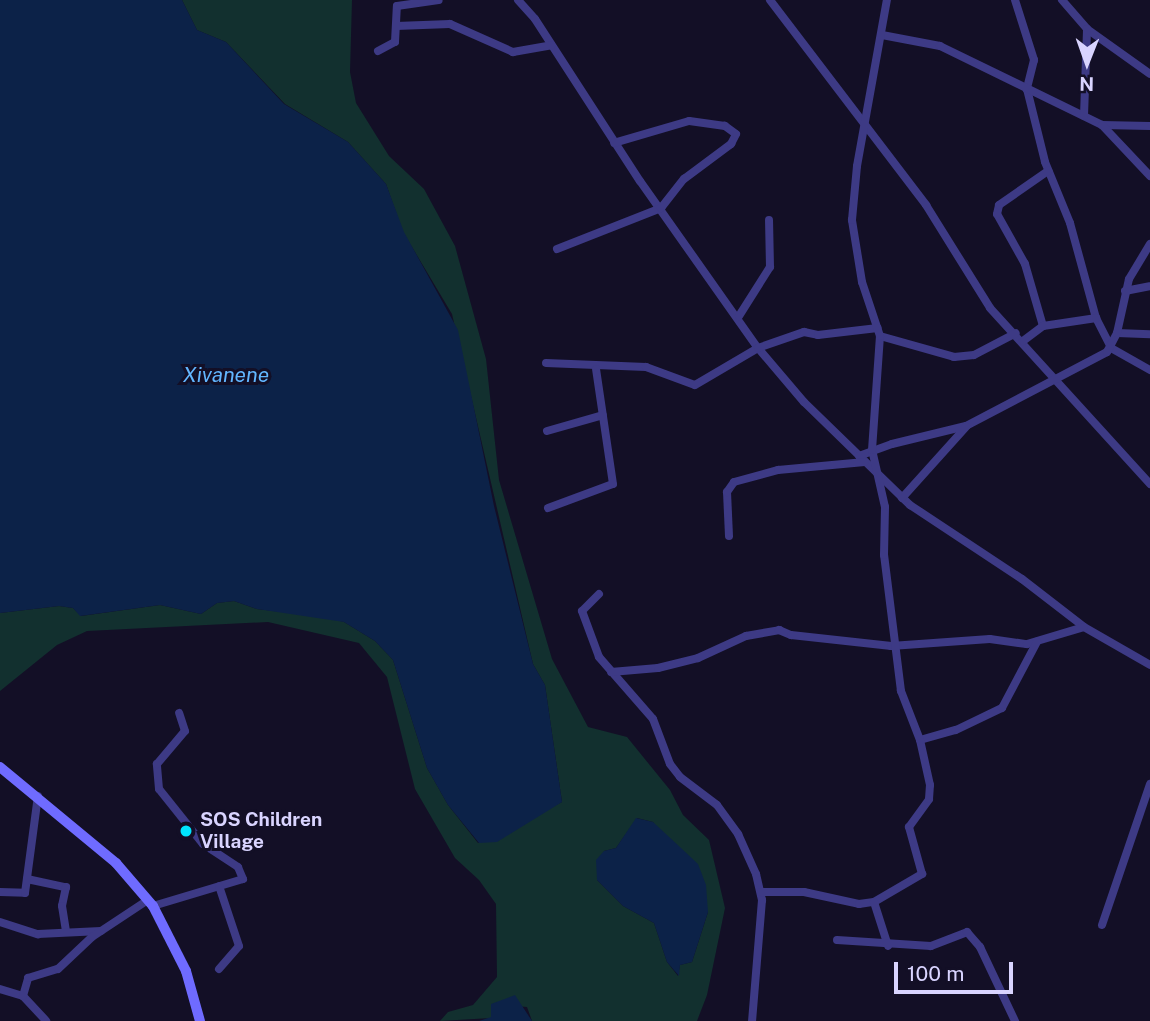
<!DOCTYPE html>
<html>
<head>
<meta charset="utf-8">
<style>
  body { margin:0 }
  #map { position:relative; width:1150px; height:1021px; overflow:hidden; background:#130f26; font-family:"Public Sans",sans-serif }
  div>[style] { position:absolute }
  .green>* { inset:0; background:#12302f }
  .water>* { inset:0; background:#0c2248 }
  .minor>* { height:8px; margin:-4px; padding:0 4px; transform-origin:4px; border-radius:4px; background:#3d3a85 }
  .secondary>* { height:10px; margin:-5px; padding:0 5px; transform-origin:5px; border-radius:5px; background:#6f6bff }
  .dots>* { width:19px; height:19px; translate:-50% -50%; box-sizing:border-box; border:4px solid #130f26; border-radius:50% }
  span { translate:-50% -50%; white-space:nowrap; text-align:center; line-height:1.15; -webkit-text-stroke:6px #130f26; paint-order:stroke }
  .poi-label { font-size:19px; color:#d9d4ff; font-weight:700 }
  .left { translate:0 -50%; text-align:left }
  .water-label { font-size:21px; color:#62b6ff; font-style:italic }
  .north { position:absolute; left:1052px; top:28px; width:70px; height:70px; -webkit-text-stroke:5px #130f26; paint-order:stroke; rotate:181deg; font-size:19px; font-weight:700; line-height:28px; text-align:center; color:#d9d4ff }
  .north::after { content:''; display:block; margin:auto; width:24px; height:32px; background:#d9d4ff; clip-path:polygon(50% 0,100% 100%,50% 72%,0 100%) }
  .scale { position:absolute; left:894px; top:962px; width:119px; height:32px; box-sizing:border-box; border:4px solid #d9d4ff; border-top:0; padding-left:9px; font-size:21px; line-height:24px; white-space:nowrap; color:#d9d4ff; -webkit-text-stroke:5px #130f26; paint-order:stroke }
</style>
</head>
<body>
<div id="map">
  <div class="green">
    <div style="clip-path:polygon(evenodd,182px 0,352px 0,350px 72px,356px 103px,389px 156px,424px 189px,455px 246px,486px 359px,499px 480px,552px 659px,588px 727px,627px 737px,670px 790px,683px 815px,709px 840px,725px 908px,707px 995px,697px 1021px,532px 1021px,527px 1007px,491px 1004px,491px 1018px,440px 1021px,448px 1012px,473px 1005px,497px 977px,496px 904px,479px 880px,455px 858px,415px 789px,387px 677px,359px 643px,268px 622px,87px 631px,57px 645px,0 691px,0 613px,59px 606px,73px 608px,81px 616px,160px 605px,201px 614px,217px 603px,234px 601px,257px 609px,325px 617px,344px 622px,375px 641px,393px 660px,427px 768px,448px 805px,478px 843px,562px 802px,545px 685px,533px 664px,452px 314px,403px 232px,386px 184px,348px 142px,285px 104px,226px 42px,197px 30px,182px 0,637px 818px,653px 822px,708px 912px,692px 962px,680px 965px,678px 976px,667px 962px,654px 923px,623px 906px,597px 880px,604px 851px,616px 848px,637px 818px)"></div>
  </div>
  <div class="water">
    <div style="clip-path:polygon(0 0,182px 0,197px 30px,226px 42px,284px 104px,348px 142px,386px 184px,404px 232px,458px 330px,494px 506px,533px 664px,545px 685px,562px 802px,497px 842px,479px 843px,448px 805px,427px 768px,393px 660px,375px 641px,344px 622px,257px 609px,234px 601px,217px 603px,201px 614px,160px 605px,80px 616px,73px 608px,59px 606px,0 613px)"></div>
    <div style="clip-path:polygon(636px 818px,653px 822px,681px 848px,698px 864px,706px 885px,708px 912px,692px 962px,680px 965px,679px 976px,667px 962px,654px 923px,623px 906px,597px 880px,596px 860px,604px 851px,616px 848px)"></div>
    <div style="clip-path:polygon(515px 995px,532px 1021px,479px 1021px,491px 1017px,491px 1004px)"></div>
  </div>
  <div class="minor">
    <div style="left:518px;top:0;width:25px;rotate:48deg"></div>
    <div style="left:535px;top:19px;width:193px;rotate:57.1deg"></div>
    <div style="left:640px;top:181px;width:204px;rotate:54.8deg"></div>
    <div style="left:758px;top:348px;width:71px;rotate:49.6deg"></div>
    <div style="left:804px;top:402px;width:148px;rotate:44.2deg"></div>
    <div style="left:910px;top:505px;width:134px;rotate:33.5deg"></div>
    <div style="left:1022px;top:579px;width:78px;rotate:37.7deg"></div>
    <div style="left:1084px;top:627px;width:76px;rotate:29.9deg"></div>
    <div style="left:770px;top:0;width:258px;rotate:52.7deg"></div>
    <div style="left:926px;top:205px;width:121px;rotate:58.1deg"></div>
    <div style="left:990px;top:308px;width:238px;rotate:47.7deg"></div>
    <div style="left:1015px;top:0;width:63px;rotate:72.4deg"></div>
    <div style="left:1034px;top:60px;width:30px;rotate:104deg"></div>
    <div style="left:1027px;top:89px;width:75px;rotate:76.1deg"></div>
    <div style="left:1045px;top:162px;width:66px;rotate:67.7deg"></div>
    <div style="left:1070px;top:223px;width:98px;rotate:74.7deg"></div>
    <div style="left:1096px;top:318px;width:34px;rotate:63deg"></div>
    <div style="left:1111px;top:348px;width:45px;rotate:29.4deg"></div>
    <div style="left:1062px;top:0;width:38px;rotate:49deg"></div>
    <div style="left:1087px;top:29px;width:77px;rotate:35.5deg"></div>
    <div style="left:396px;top:26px;width:54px;rotate:-2.1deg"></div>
    <div style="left:450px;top:24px;width:69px;rotate:24deg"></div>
    <div style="left:513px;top:52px;width:39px;rotate:-10deg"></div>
    <div style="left:882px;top:35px;width:59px;rotate:10.7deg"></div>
    <div style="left:940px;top:46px;width:180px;rotate:26deg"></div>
    <div style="left:1102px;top:125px;width:48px;rotate:1.2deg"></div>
    <div style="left:378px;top:51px;width:19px;rotate:-28deg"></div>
    <div style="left:395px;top:42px;width:36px;rotate:-87deg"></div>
    <div style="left:397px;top:6px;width:42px;rotate:-8.1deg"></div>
    <div style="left:1084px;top:116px;width:87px;rotate:-88deg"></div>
    <div style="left:1102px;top:125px;width:70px;rotate:46.7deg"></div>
    <div style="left:557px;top:249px;width:112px;rotate:-21.5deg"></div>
    <div style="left:661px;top:208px;width:37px;rotate:-52deg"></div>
    <div style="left:684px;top:179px;width:59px;rotate:-36.7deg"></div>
    <div style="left:731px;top:144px;width:11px;rotate:-63deg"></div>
    <div style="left:736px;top:134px;width:14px;rotate:-144deg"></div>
    <div style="left:725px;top:126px;width:36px;rotate:-172deg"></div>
    <div style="left:689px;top:121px;width:78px;rotate:163.7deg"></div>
    <div style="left:1125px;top:291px;width:25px;rotate:-11deg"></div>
    <div style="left:739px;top:316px;width:58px;rotate:-57.7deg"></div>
    <div style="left:770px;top:267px;width:47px;rotate:-91.2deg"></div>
    <div style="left:1043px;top:326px;width:65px;rotate:-106.2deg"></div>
    <div style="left:1025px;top:264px;width:57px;rotate:-119.2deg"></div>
    <div style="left:997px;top:214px;width:9px;rotate:-77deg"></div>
    <div style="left:999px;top:205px;width:60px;rotate:-34.8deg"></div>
    <div style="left:1117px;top:333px;width:33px;rotate:2deg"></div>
    <div style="left:880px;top:336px;width:77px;rotate:15.8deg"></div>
    <div style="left:954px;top:357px;width:20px;rotate:-6deg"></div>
    <div style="left:974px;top:355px;width:47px;rotate:-27.6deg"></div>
    <div style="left:1023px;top:341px;width:25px;rotate:-37deg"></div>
    <div style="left:1043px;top:326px;width:54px;rotate:-8.6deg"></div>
    <div style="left:546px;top:363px;width:100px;rotate:2.3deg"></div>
    <div style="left:646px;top:367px;width:52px;rotate:20.2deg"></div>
    <div style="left:695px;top:385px;width:73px;rotate:-30.4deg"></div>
    <div style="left:758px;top:348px;width:49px;rotate:-19.2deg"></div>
    <div style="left:804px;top:332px;width:14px;rotate:12deg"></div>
    <div style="left:818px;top:335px;width:60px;rotate:-6.7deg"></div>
    <div style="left:547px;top:431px;width:58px;rotate:-15.9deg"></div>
    <div style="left:859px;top:456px;width:35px;rotate:-20deg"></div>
    <div style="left:892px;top:444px;width:76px;rotate:-13.7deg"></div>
    <div style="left:966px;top:426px;width:159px;rotate:-27.7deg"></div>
    <div style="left:1107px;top:352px;width:21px;rotate:-62deg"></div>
    <div style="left:1117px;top:333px;width:55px;rotate:-77.5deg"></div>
    <div style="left:1129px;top:279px;width:41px;rotate:-59deg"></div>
    <div style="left:902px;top:498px;width:96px;rotate:-48deg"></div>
    <div style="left:548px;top:508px;width:69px;rotate:-20.3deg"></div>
    <div style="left:613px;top:484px;width:116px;rotate:-98.4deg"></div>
    <div style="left:729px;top:536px;width:44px;rotate:-92.6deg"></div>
    <div style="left:727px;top:492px;width:12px;rotate:-55deg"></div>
    <div style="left:734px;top:482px;width:46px;rotate:-15.3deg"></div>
    <div style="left:778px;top:470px;width:87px;rotate:-5.3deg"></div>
    <div style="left:599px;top:594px;width:24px;rotate:135deg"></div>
    <div style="left:582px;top:611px;width:49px;rotate:69.7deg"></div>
    <div style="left:599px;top:657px;width:82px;rotate:48.9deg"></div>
    <div style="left:653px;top:719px;width:48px;rotate:69.3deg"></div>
    <div style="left:670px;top:764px;width:16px;rotate:52deg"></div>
    <div style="left:680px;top:777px;width:46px;rotate:37.1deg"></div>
    <div style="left:717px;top:805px;width:36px;rotate:54deg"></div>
    <div style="left:738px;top:834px;width:44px;rotate:65.8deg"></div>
    <div style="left:756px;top:874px;width:27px;rotate:77deg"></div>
    <div style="left:762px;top:900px;width:121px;rotate:94.7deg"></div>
    <div style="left:611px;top:672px;width:47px;rotate:-4.9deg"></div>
    <div style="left:658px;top:668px;width:41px;rotate:-14deg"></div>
    <div style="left:698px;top:658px;width:53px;rotate:-24.6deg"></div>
    <div style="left:746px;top:636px;width:34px;rotate:-10deg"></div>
    <div style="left:779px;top:630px;width:13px;rotate:23deg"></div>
    <div style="left:791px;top:635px;width:101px;rotate:6.3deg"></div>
    <div style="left:891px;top:646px;width:99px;rotate:-4deg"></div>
    <div style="left:990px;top:639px;width:37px;rotate:8deg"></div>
    <div style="left:1027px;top:644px;width:59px;rotate:-16.6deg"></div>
    <div style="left:920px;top:740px;width:37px;rotate:-16deg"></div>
    <div style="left:956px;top:730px;width:51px;rotate:-25.6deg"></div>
    <div style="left:1002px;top:708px;width:75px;rotate:-62.1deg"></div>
    <div style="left:27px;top:879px;width:40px;rotate:12deg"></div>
    <div style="left:66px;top:887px;width:19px;rotate:102deg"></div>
    <div style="left:62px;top:906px;width:24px;rotate:81deg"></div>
    <div style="left:0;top:892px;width:25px;rotate:2deg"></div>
    <div style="left:25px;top:893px;width:98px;rotate:-82.4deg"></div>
    <div style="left:761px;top:892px;width:43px"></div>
    <div style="left:804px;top:892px;width:56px;rotate:12.3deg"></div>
    <div style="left:859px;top:904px;width:15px;rotate:-8deg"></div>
    <div style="left:874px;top:902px;width:56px;rotate:-30.3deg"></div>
    <div style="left:922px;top:874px;width:49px;rotate:-105.5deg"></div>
    <div style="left:909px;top:827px;width:34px;rotate:-54deg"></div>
    <div style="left:929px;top:799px;width:14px;rotate:-86deg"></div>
    <div style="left:930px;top:785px;width:46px;rotate:-102.5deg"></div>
    <div style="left:920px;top:740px;width:53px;rotate:-111.2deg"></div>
    <div style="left:901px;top:691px;width:137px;rotate:-97.1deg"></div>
    <div style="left:884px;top:555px;width:48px;rotate:-88.8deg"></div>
    <div style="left:885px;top:507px;width:58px;rotate:-102.8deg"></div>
    <div style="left:872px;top:450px;width:114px;rotate:-86deg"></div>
    <div style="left:880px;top:336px;width:57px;rotate:-108.4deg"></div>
    <div style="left:862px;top:282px;width:63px;rotate:-99.2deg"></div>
    <div style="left:852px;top:220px;width:54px;rotate:-84.7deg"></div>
    <div style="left:857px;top:166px;width:169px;rotate:-79.8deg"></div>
    <div style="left:874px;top:902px;width:46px;rotate:72.3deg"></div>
    <div style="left:153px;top:906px;width:94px;rotate:-16.7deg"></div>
    <div style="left:243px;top:879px;width:13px;rotate:-113deg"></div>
    <div style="left:238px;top:867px;width:42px;rotate:-146.7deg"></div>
    <div style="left:203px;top:844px;width:70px;rotate:-128.7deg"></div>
    <div style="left:159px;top:789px;width:25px;rotate:-95deg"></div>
    <div style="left:157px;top:764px;width:43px;rotate:-49.7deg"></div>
    <div style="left:185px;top:731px;width:19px;rotate:-108deg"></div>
    <div style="left:0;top:922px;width:40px;rotate:18deg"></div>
    <div style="left:38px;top:934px;width:63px;rotate:-2.7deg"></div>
    <div style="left:1102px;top:925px;width:149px;rotate:-71.2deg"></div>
    <div style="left:837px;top:940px;width:94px;rotate:3.7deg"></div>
    <div style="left:931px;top:946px;width:39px;rotate:-21deg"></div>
    <div style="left:967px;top:932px;width:20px;rotate:49deg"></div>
    <div style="left:980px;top:947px;width:82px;rotate:64.7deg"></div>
    <div style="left:219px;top:969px;width:30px;rotate:-49deg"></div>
    <div style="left:239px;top:946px;width:63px;rotate:-108.4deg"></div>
    <div style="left:0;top:989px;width:24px;rotate:17deg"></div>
    <div style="left:23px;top:996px;width:34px;rotate:47deg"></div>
    <div style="left:23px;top:996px;width:19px;rotate:-74deg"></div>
    <div style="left:28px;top:978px;width:31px;rotate:-17deg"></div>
    <div style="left:58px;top:969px;width:47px;rotate:-43.3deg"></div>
    <div style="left:92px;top:937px;width:67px;rotate:-33.5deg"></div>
  </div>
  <div class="secondary">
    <div style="left:0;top:767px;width:151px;rotate:39.6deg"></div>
    <div style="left:116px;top:863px;width:57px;rotate:49.3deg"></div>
    <div style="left:153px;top:906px;width:73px;rotate:63.1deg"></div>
    <div style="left:186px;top:971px;width:52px;rotate:74.4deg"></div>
  </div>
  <div class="dots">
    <div style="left:186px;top:831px;background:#00e5ff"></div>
  </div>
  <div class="poi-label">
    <span class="left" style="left:200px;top:831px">SOS Children<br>Village</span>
  </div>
  <div class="water-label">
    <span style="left:226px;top:375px">Xivanene</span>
  </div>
  <div class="north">N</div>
  <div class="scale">100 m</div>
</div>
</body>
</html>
